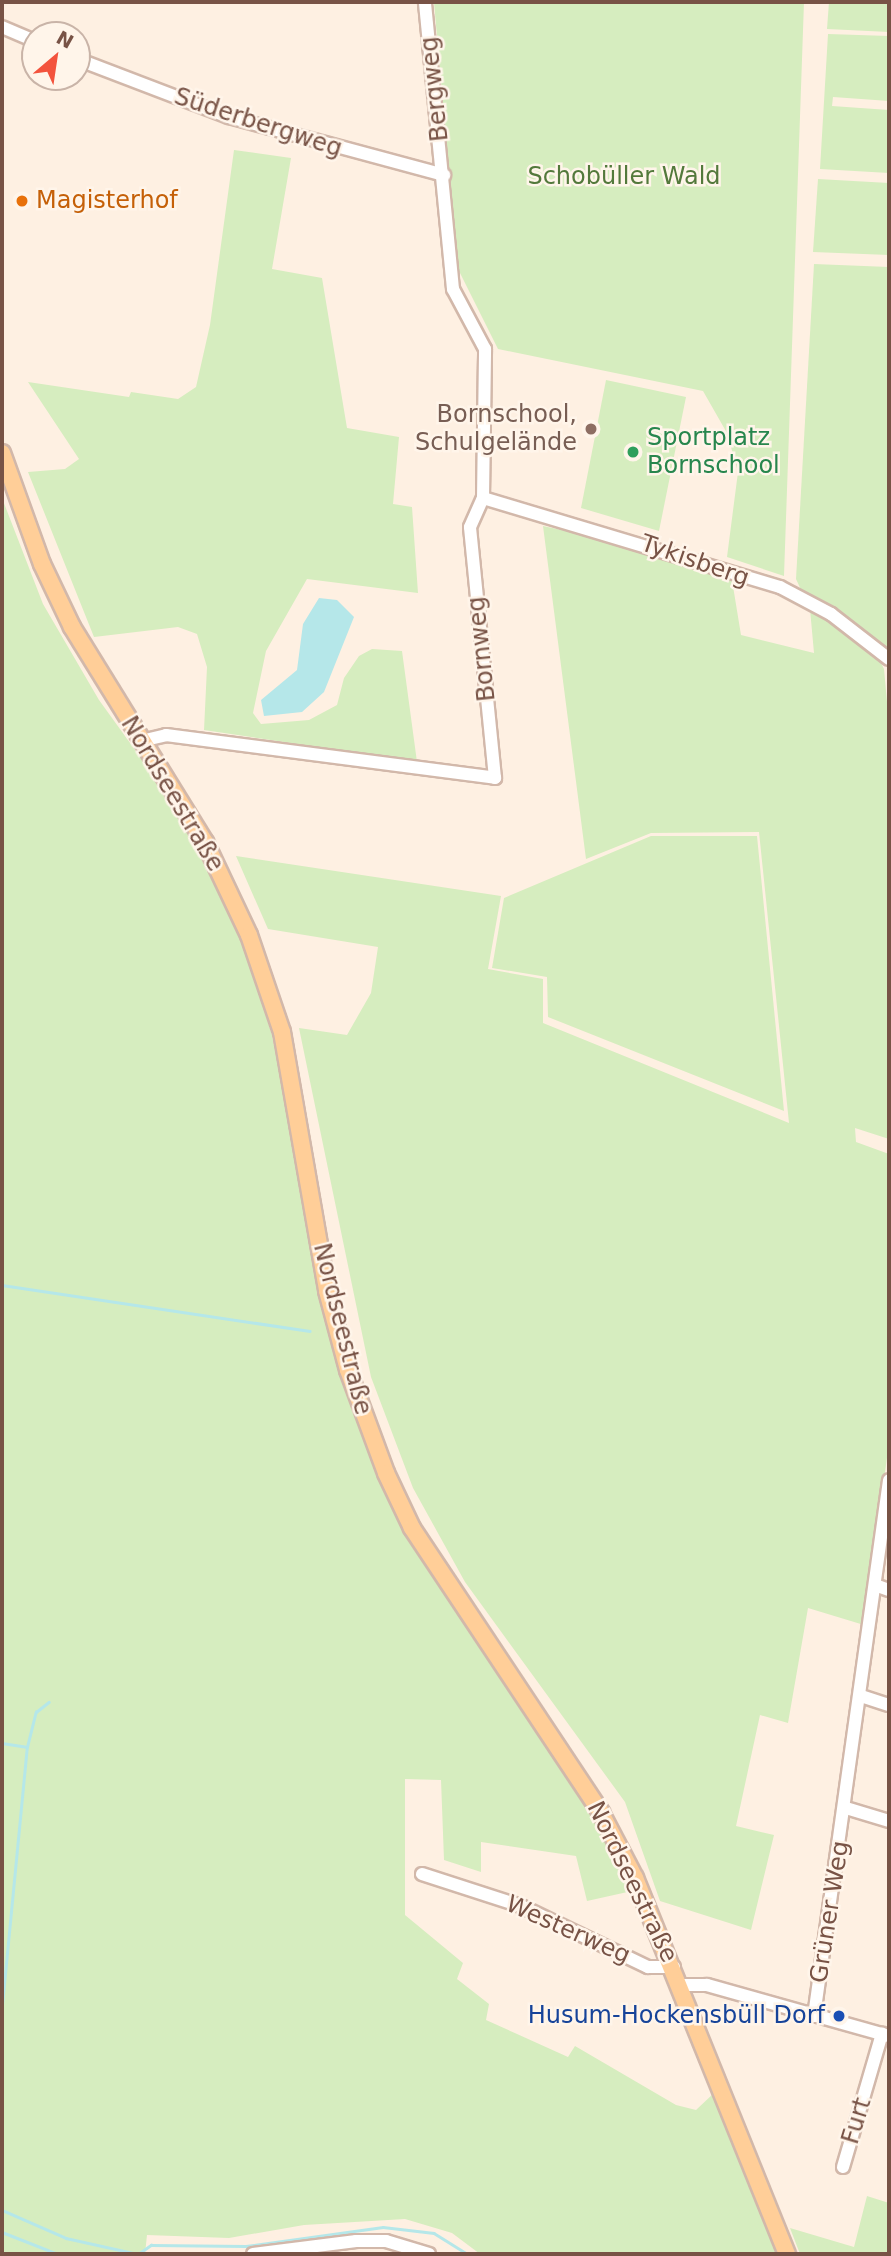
<!DOCTYPE html>
<html>
<head>
<meta charset="utf-8">
<style>
  body { margin:0 }
  #map { position:relative; width:891px; height:2256px; overflow:hidden; background:#fef0e2; font-family:"DejaVu Sans",sans-serif }
  div>[style] { position:absolute }
  .green>* { inset:0; background:#d6edbf }
  .water>* { inset:0; background:#b5e7e9 }
  .stream>* { height:2.5px; margin:-1.25px; padding:0 1.25px; transform-origin:1.25px; border-radius:1.25px; background:#b5e7e9 }
  .roads { filter:drop-shadow(2px 0 #d2b8aa) drop-shadow(-2px 0 #d2b8aa) drop-shadow(0 2px #d2b8aa) drop-shadow(0 -2px #d2b8aa) }
  .minor>* { height:12px; margin:-6px; padding:0 6px; transform-origin:6px; border-radius:6px; background:#fff }
  .major>* { height:16px; margin:-8px; padding:0 8px; transform-origin:8px; border-radius:8px; background:#ffce98 }
  .dots>* { width:19px; height:19px; translate:-50% -50%; box-sizing:border-box; border:4px solid #fff5ea; border-radius:50% }
  span { translate:-50% -50%; white-space:nowrap; text-align:center; line-height:1.15; -webkit-text-stroke:5px #fff5ea; paint-order:stroke }
  .street-label { font-size:24px; color:#785346 }
  .park-label { font-size:24px; color:#53793b }
  .food-label { font-size:24px; color:#c56008 }
  .left { translate:0 -50%; text-align:left }
  .education-label { font-size:24px; color:#785e54 }
  .right { translate:-100% -50%; text-align:right }
  .leisure-label { font-size:24px; color:#27864d }
  .transit-label { font-size:24px; color:#164399 }
  .frame { position:absolute; inset:0; border:4px solid #785346; pointer-events:none }
  .north { position:absolute; left:21px; top:21px; width:70px; height:70px; box-sizing:border-box; background:#fff5ea; border:2px solid #c9b4a8; border-radius:50%; rotate:29deg; font-size:19px; font-weight:700; line-height:28px; text-align:center; color:#785346 }
  .north::after { content:''; display:block; margin:auto; width:24px; height:32px; background:#f3533d; clip-path:polygon(50% 0,100% 100%,50% 72%,0 100%) }
</style>
</head>
<body>
<div id="map">
  <div class="green">
    <div style="clip-path:polygon(434px 2px,804px 2px,784px 576px,727px 557px,738px 472px,727px 433px,703px 391px,498px 349px,457px 267px)"></div>
    <div style="clip-path:polygon(829px 2px,889px 2px,889px 32px,827px 29px)"></div>
    <div style="clip-path:polygon(828px 34px,889px 36px,889px 101px,833px 97px,832px 106px,889px 110px,889px 173px,820px 169px)"></div>
    <div style="clip-path:polygon(234px 150px,291px 158px,272px 269px,322px 278px,347px 428px,399px 437px,393px 504px,412px 507px,418px 593px,307px 579px,266px 651px,253px 713px,261px 724px,309px 720px,337px 705px,344px 678px,359px 656px,372px 649px,402px 651px,417px 762px,204px 730px,207px 667px,197px 634px,178px 627px,94px 637px,28px 472px,65px 469px,79px 459px,28px 382px,129px 397px,131px 392px,178px 399px,196px 387px,210px 325px)"></div>
    <div style="clip-path:polygon(818px 179px,889px 183px,889px 255px,813px 252px)"></div>
    <div style="clip-path:polygon(814px 264px,889px 267px,889px 649px,802px 592px,796px 579px)"></div>
    <div style="clip-path:polygon(606px 380px,686px 397px,659px 531px,581px 508px)"></div>
    <div style="clip-path:polygon(2px 498px,43px 604px,99px 700px,172px 801px,242px 939px,272px 1035px,338px 1370px,377px 1473px,406px 1534px,585px 1804px,632px 1891px,587px 1901px,576px 1856px,481px 1842px,481px 1872px,444px 1860px,441px 1780px,405px 1779px,405px 1915px,463px 1963px,457px 1979px,489px 2004px,486px 2020px,568px 2057px,575px 2046px,676px 2105px,696px 2110px,714px 2093px,777px 2254px,480px 2254px,452px 2233px,405px 2219px,304px 2225px,229px 2238px,147px 2235px,145px 2254px,2px 2254px)"></div>
    <div style="clip-path:polygon(543px 526px,618px 542px,732px 580px,741px 635px,814px 653px,810px 609px,879px 659px,884px 669px,889px 724px,889px 1139px,855px 1128px,856px 1142px,889px 1154px,889px 1443px,864px 1625px,808px 1608px,788px 1723px,760px 1715px,736px 1826px,774px 1835px,751px 1930px,660px 1901px,625px 1802px,465px 1582px,413px 1488px,371px 1377px,299px 1028px,347px 1035px,371px 993px,378px 947px,268px 929px,236px 856px,501px 896px,488px 969px,543px 979px,543px 1023px,789px 1123px,759px 832px,651px 833px,586px 859px)"></div>
    <div style="clip-path:polygon(651px 836px,757px 836px,784px 1111px,548px 1017px,547px 977px,492px 968px,504px 898px)"></div>
    <div style="clip-path:polygon(867px 2196px,889px 2203px,889px 2254px,800px 2254px,790px 2228px,854px 2247px)"></div>
  </div>
  <div class="water">
    <div style="clip-path:polygon(319px 598px,337px 600px,354px 617px,324px 692px,302px 712px,264px 716px,261px 700px,297px 670px,303px 624px)"></div>
  </div>
  <div class="stream">
    <div style="left:2px;top:1285px;width:311px;rotate:8.5deg"></div>
    <div style="left:2px;top:1743px;width:24px;rotate:9deg"></div>
    <div style="left:2px;top:2005px;width:259px;rotate:-84.5deg"></div>
    <div style="left:27px;top:1747px;width:36px;rotate:-76deg"></div>
    <div style="left:36px;top:1712px;width:16px;rotate:-38deg"></div>
    <div style="left:2px;top:2210px;width:70px;rotate:23.6deg"></div>
    <div style="left:66px;top:2238px;width:74px;rotate:12.5deg"></div>
    <div style="left:2px;top:2232px;width:60px;rotate:21.4deg"></div>
    <div style="left:138px;top:2254px;width:16px;rotate:-35deg"></div>
    <div style="left:151px;top:2245px;width:95px;rotate:0.6deg"></div>
    <div style="left:246px;top:2246px;width:138px;rotate:-7.9deg"></div>
    <div style="left:383px;top:2227px;width:51px;rotate:6.7deg"></div>
    <div style="left:434px;top:2233px;width:40px;rotate:32deg"></div>
  </div>
  <div class="roads">
    <div class="minor">
      <div style="left:2px;top:27px;width:36px;rotate:23deg"></div>
      <div style="left:77px;top:59px;width:163px;rotate:20.9deg"></div>
      <div style="left:229px;top:117px;width:223px;rotate:15.1deg"></div>
      <div style="left:483px;top:498px;width:310px;rotate:16.7deg"></div>
      <div style="left:780px;top:587px;width:58px;rotate:27.9deg"></div>
      <div style="left:831px;top:614px;width:73px;rotate:37.8deg"></div>
      <div style="left:141px;top:741px;width:26px;rotate:-13deg"></div>
      <div style="left:166px;top:735px;width:332px;rotate:7.4deg"></div>
      <div style="left:495px;top:778px;width:252px;rotate:-95.7deg"></div>
      <div style="left:470px;top:527px;width:32px;rotate:-66deg"></div>
      <div style="left:483px;top:498px;width:149px;rotate:-89.2deg"></div>
      <div style="left:485px;top:349px;width:68px;rotate:-118.1deg"></div>
      <div style="left:453px;top:289px;width:288px;rotate:-95.6deg"></div>
      <div style="left:875px;top:1585px;width:15px;rotate:20deg"></div>
      <div style="left:861px;top:1696px;width:29px;rotate:18deg"></div>
      <div style="left:846px;top:1808px;width:45px;rotate:16.8deg"></div>
      <div style="left:422px;top:1874px;width:104px;rotate:17.9deg"></div>
      <div style="left:521px;top:1906px;width:141px;rotate:25.7deg"></div>
      <div style="left:648px;top:1967px;width:26px"></div>
      <div style="left:681px;top:1985px;width:26px"></div>
      <div style="left:707px;top:1985px;width:189px;rotate:15.7deg"></div>
      <div style="left:814px;top:2016px;width:541px;rotate:-82.03deg"></div>
      <div style="left:843px;top:2167px;width:139px;rotate:-73.7deg"></div>
      <div style="left:253px;top:2254px;width:104px;rotate:-7.2deg"></div>
      <div style="left:356px;top:2241px;width:30px"></div>
      <div style="left:386px;top:2241px;width:45px;rotate:16.8deg"></div>
    </div>
    <div class="major">
      <div style="left:2px;top:453px;width:118px;rotate:70.2deg"></div>
      <div style="left:42px;top:564px;width:70px;rotate:64.5deg"></div>
      <div style="left:72px;top:627px;width:253px;rotate:58.3deg"></div>
      <div style="left:205px;top:842px;width:103px;rotate:64.7deg"></div>
      <div style="left:249px;top:935px;width:102px;rotate:71.2deg"></div>
      <div style="left:282px;top:1032px;width:263px;rotate:80.1deg"></div>
      <div style="left:327px;top:1291px;width:82px;rotate:75.1deg"></div>
      <div style="left:348px;top:1370px;width:110px;rotate:69.7deg"></div>
      <div style="left:386px;top:1473px;width:61px;rotate:64.7deg"></div>
      <div style="left:412px;top:1528px;width:342px;rotate:56.4deg"></div>
      <div style="left:601px;top:1813px;width:73px;rotate:62.4deg"></div>
      <div style="left:635px;top:1878px;width:406px;rotate:68deg"></div>
    </div>
  </div>
  <div class="dots">
    <div style="left:22px;top:201px;background:#e8710a"></div>
    <div style="left:591px;top:429px;background:#8d6e63"></div>
    <div style="left:633px;top:452px;background:#2e9e5b"></div>
    <div style="left:839px;top:2016px;background:#1a4fb4"></div>
  </div>
  <div class="street-label">
    <span style="left:435px;top:89px;rotate:-96deg">Bergweg</span>
    <span style="left:258px;top:123px;rotate:18deg">Süderbergweg</span>
    <span style="left:695px;top:561px;rotate:19deg">Tykisberg</span>
    <span style="left:482px;top:649px;rotate:-96deg">Bornweg</span>
    <span style="left:172px;top:794px;rotate:59deg">Nordseestraße</span>
    <span style="left:342px;top:1329px;rotate:76deg">Nordseestraße</span>
    <span style="left:632px;top:1882px;rotate:64deg">Nordseestraße</span>
    <span style="left:830px;top:1912px;rotate:-81deg">Grüner Weg</span>
    <span style="left:568px;top:1930px;rotate:24deg">Westerweg</span>
    <span style="left:857px;top:2121px;rotate:-73deg">Furt</span>
  </div>
  <div class="park-label">
    <span style="left:624px;top:177px">Schobüller Wald</span>
  </div>
  <div class="food-label">
    <span class="left" style="left:36px;top:201px">Magisterhof</span>
  </div>
  <div class="education-label">
    <span class="right" style="left:577px;top:429px">Bornschool,<br>Schulgelände</span>
  </div>
  <div class="leisure-label">
    <span class="left" style="left:647px;top:452px">Sportplatz<br>Bornschool</span>
  </div>
  <div class="transit-label">
    <span class="right" style="left:825px;top:2016px">Husum-Hockensbüll Dorf</span>
  </div>
  <div class="frame"></div>
  <div class="north">N</div>
</div>
</body>
</html>
